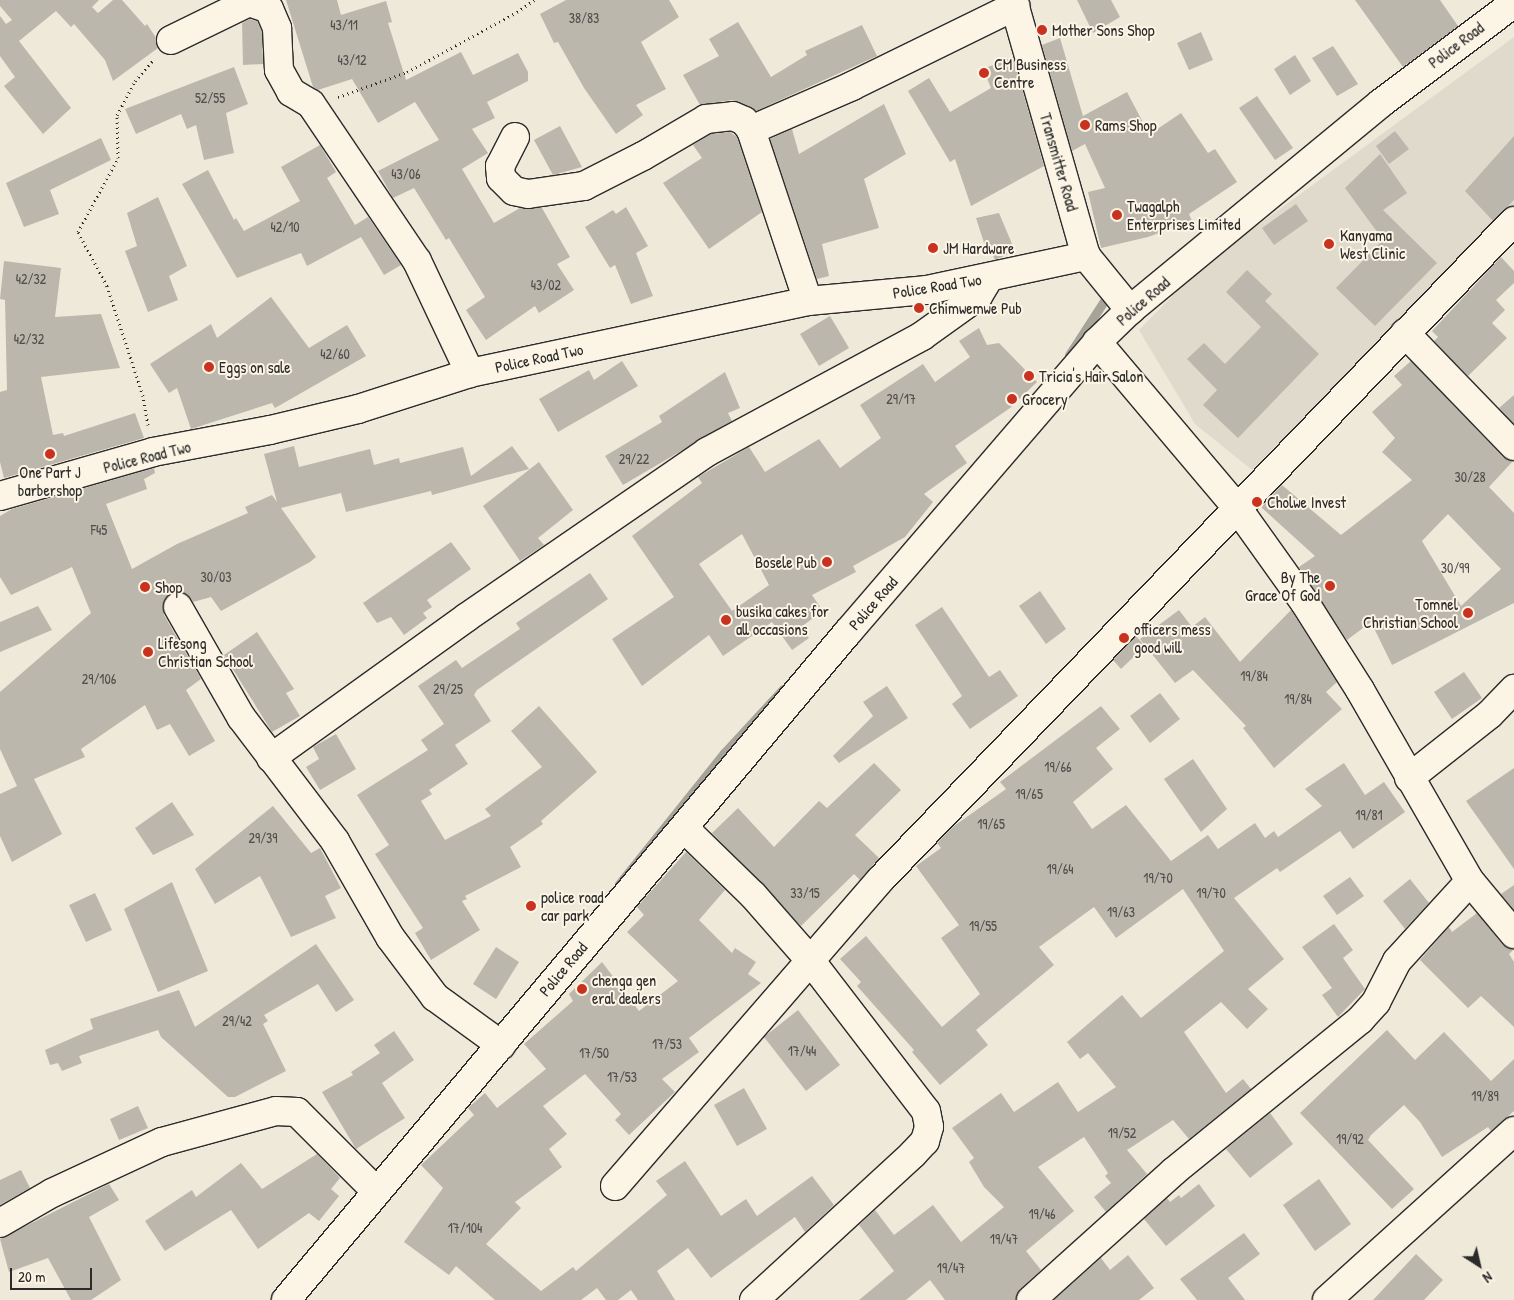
<!DOCTYPE html>
<html>
<head>
<meta charset="utf-8">
<style>
  body { margin:0 }
  #map { position:relative; width:1514px; height:1300px; overflow:hidden; background:#efe9da; font-family:"Patrick Hand",sans-serif }
  div>[style] { position:absolute }
  .built>* { inset:0; background:#e0dacc }
  .stream>* { height:9px; margin:-4.5px; padding:0 4.5px; transform-origin:4.5px; border-radius:4.5px; background:#a6a399 }
  .building>* { inset:0; background:#bcb7ac }
  .path>* { height:3px; margin-top:-1.5px; transform-origin:0; background:repeating-linear-gradient(90deg,#2b2b2b 0 1px,transparent 0 5px) }
  .roads { filter:drop-shadow(1px 0 #2b2b2b) drop-shadow(-1px 0 #2b2b2b) drop-shadow(0 1px #2b2b2b) drop-shadow(0 -1px #2b2b2b) }
  .minor>* { height:28px; margin:-14px; padding:0 14px; transform-origin:14px; border-radius:14px; background:#fcf5e5 }
  .dots>* { width:14px; height:14px; translate:-50% -50%; box-sizing:border-box; border:2px solid #fcf5e5; border-radius:50% }
  span { translate:-50% -50%; white-space:nowrap; text-align:center; line-height:1.15; -webkit-text-stroke:4px #fcf5e5; paint-order:stroke }
  .number-label { font-size:14px; color:#4f4e4b }
  .number-label span { -webkit-text-stroke-width:0 }
  .poi-label { font-size:16px; color:#2b2b2b }
  .left { translate:0 -50%; text-align:left }
  .right { translate:-100% -50%; text-align:right }
  .street-label { font-size:16px; color:#2b2b2b }
  .north { position:absolute; left:1454px; top:1240px; width:50px; height:50px; -webkit-text-stroke:4px #fcf5e5; paint-order:stroke; rotate:145deg; font-size:14px; font-weight:700; line-height:20px; text-align:center; color:#2b2b2b }
  .north::after { content:''; display:block; margin:auto; width:18px; height:22px; background:#2b2b2b; clip-path:polygon(50% 0,100% 100%,50% 72%,0 100%) }
  .scale { position:absolute; left:10px; top:1268px; width:82px; height:22px; box-sizing:border-box; border:2px solid #2b2b2b; border-top:0; padding-left:6px; font-size:15px; line-height:18px; white-space:nowrap; color:#2b2b2b; -webkit-text-stroke:4px #fcf5e5; paint-order:stroke }
</style>
</head>
<body>
<div id="map">
  <div class="built">
    <div style="clip-path:polygon(1514px 37px,1514px 206px,1252px 470px,1195px 424px,1139px 330px,1201px 267px)"></div>
  </div>
  <div class="stream">
    <div style="left:1069px;top:355px;width:77px;rotate:-57.1deg"></div>
    <div style="left:619px;top:884px;width:168px;rotate:-51.3deg"></div>
    <div style="left:724px;top:753px;width:87px;rotate:-47.3deg"></div>
  </div>
  <div class="building">
    <div style="clip-path:polygon(0 0,99px 0,92px 7px,98px 13px,113px 0,122px 0,145px 26px,147px 24px,156px 38px,158px 48px,113px 81px,105px 60px,74px 24px,71px 27px,56px 11px,19px 41px,71px 108px,43px 134px,4px 86px,15px 77px,0 56px,0 16px,6px 24px,12px 20px,0 6px)"></div>
    <div style="clip-path:polygon(286px 0,337px 0,341px 15px,386px 1px,392px 22px,388px 23px,406px 80px,461px 52px,473px 75px,518px 53px,528px 72px,528px 81px,487px 102px,495px 118px,472px 129px,488px 153px,462px 169px,494px 223px,520px 208px,542px 208px,570px 257px,557px 264px,574px 290px,539px 313px,535px 306px,486px 340px,466px 310px,485px 297px,449px 238px,446px 240px,414px 188px,393px 198px,378px 171px,439px 140px,415px 102px,378px 123px,352px 79px,318px 90px,313px 87px)"></div>
    <div style="clip-path:polygon(566px 0,669px 0,679px 17px,641px 42px,666px 89px,636px 105px,643px 115px,616px 134px,584px 88px,558px 42px,554px 43px,540px 14px)"></div>
    <div style="clip-path:polygon(1077px 0,1111px 0,1120px 17px,1093px 33px)"></div>
    <div style="clip-path:polygon(1355px 0,1440px 0,1458px 26px,1403px 67px)"></div>
    <div style="clip-path:polygon(250px 19px,257px 21px,262px 32px,263px 64px,243px 65px,242px 23px)"></div>
    <div style="clip-path:polygon(738px 22px,771px 77px,807px 55px,805px 51px,862px 25px,877px 56px,756px 111px,732px 100px,700px 105px,683px 75px,719px 56px,709px 39px)"></div>
    <div style="clip-path:polygon(1201px 32px,1213px 60px,1189px 70px,1177px 43px)"></div>
    <div style="clip-path:polygon(1060px 38px,1083px 116px,1127px 92px,1147px 130px,1151px 128px,1153px 132px,1181px 113px,1208px 153px,1215px 149px,1237px 182px,1189px 214px,1192px 221px,1148px 237px,1101px 248px,1088px 192px,1105px 188px,1085px 144px,1072px 151px,1042px 45px)"></div>
    <div style="clip-path:polygon(1333px 46px,1358px 84px,1337px 96px,1312px 58px)"></div>
    <div style="clip-path:polygon(1295px 55px,1311px 81px,1290px 95px,1274px 69px)"></div>
    <div style="clip-path:polygon(1013px 57px,1044px 166px,971px 206px,955px 159px,950px 162px,908px 91px,929px 78px,950px 112px,991px 88px,983px 69px)"></div>
    <div style="clip-path:polygon(234px 67px,248px 104px,226px 113px,234px 153px,204px 160px,196px 125px,187px 129px,181px 114px,136px 134px,125px 109px)"></div>
    <div style="clip-path:polygon(1257px 96px,1293px 148px,1275px 160px,1239px 108px)"></div>
    <div style="clip-path:polygon(884px 104px,906px 154px,864px 179px,879px 228px,822px 244px,829px 276px,817px 279px,770px 139px,792px 129px,799px 154px)"></div>
    <div style="clip-path:polygon(560px 126px,582px 167px,553px 175px,534px 140px)"></div>
    <div style="clip-path:polygon(1395px 131px,1409px 149px,1389px 164px,1376px 146px)"></div>
    <div style="clip-path:polygon(730px 132px,737px 137px,762px 212px,709px 249px,663px 183px,702px 158px,693px 145px,711px 134px)"></div>
    <div style="clip-path:polygon(1514px 136px,1514px 200px,1493px 221px,1465px 191px)"></div>
    <div style="clip-path:polygon(101px 138px,111px 160px,50px 190px,59px 214px,24px 227px,6px 183px)"></div>
    <div style="clip-path:polygon(320px 145px,336px 172px,327px 178px,355px 225px,368px 217px,401px 265px,384px 275px,361px 237px,307px 266px,301px 253px,237px 278px,182px 184px,208px 170px,234px 220px,236px 218px,244px 231px,300px 201px,281px 167px)"></div>
    <div style="clip-path:polygon(1380px 154px,1407px 193px,1383px 210px,1437px 263px,1375px 326px,1336px 288px,1383px 240px,1345px 188px)"></div>
    <div style="clip-path:polygon(158px 197px,187px 266px,169px 276px,178px 300px,148px 312px,125px 251px,137px 246px,127px 213px)"></div>
    <div style="clip-path:polygon(1296px 204px,1308px 221px,1274px 245px,1262px 228px)"></div>
    <div style="clip-path:polygon(626px 207px,648px 246px,636px 253px,653px 296px,631px 304px,615px 265px,610px 268px,585px 227px,613px 210px,616px 214px)"></div>
    <div style="clip-path:polygon(999px 213px,1015px 251px,995px 260px,989px 247px,986px 249px,976px 218px)"></div>
    <div style="clip-path:polygon(1501px 257px,1514px 271px,1514px 283px,1496px 300px,1505px 310px,1492px 323px,1507px 338px,1468px 376px,1434px 341px,1438px 337px,1432px 331px)"></div>
    <div style="clip-path:polygon(4px 261px,61px 268px,55px 317px,101px 314px,120px 368px,41px 377px,53px 435px,63px 433px,64px 436px,135px 413px,144px 438px,4px 478px,0 462px,0 392px,7px 390px,5px 300px,0 299px)"></div>
    <div style="clip-path:polygon(1247px 270px,1272px 294px,1265px 301px,1319px 354px,1238px 438px,1203px 405px,1217px 390px,1187px 359px,1204px 343px,1225px 364px,1261px 327px,1226px 292px)"></div>
    <div style="clip-path:polygon(271px 297px,309px 348px,347px 325px,366px 356px,275px 408px,272px 403px,191px 429px,177px 388px,169px 393px,150px 364px,211px 324px,217px 338px)"></div>
    <div style="clip-path:polygon(830px 316px,849px 348px,819px 366px,800px 334px)"></div>
    <div style="clip-path:polygon(evenodd,979px 328px,987px 345px,999px 343px,1037px 382px,1010px 408px,955px 446px,967px 463px,924px 494px,933px 502px,905px 537px,853px 566px,856px 572px,812px 595px,823px 611px,801px 627px,809px 638px,792px 650px,772px 622px,723px 656px,709px 635px,642px 686px,612px 639px,674px 597px,632px 536px,702px 483px,698px 477px,749px 447px,765px 472px,819px 439px,840px 468px,881px 438px,860px 405px,923px 364px,935px 382px,970px 357px,959px 341px,979px 328px,742px 534px,769px 585px,732px 611px,699px 564px,742px 534px)"></div>
    <div style="clip-path:polygon(622px 361px,638px 386px,558px 432px,539px 399px,589px 370px,594px 380px)"></div>
    <div style="clip-path:polygon(evenodd,1411px 361px,1503px 457px,1513px 461px,1489px 487px,1514px 513px,1514px 603px,1392px 665px,1371px 622px,1347px 640px,1299px 567px,1315px 556px,1261px 507px,1282px 485px,1341px 535px,1412px 480px,1382px 452px,1395px 438px,1372px 412px,1402px 385px,1394px 376px,1411px 361px,1448px 514px,1501px 569px,1461px 606px,1422px 541px,1448px 514px)"></div>
    <div style="clip-path:polygon(725px 372px,740px 408px,728px 413px,732px 421px,623px 485px,605px 456px,662px 422px,659px 416px)"></div>
    <div style="clip-path:polygon(1514px 395px,1514px 424px,1499px 408px)"></div>
    <div style="clip-path:polygon(294px 446px,299px 467px,370px 449px,374px 465px,399px 458px,400px 463px,463px 447px,471px 476px,512px 446px,529px 469px,432px 495px,431px 491px,346px 512px,341px 493px,281px 508px,316px 557px,310px 562px,221px 611px,211px 597px,193px 602px,186px 594px,178px 591px,164px 600px,164px 615px,201px 679px,186px 690px,215px 741px,189px 756px,170px 724px,157px 730px,145px 705px,81px 749px,85px 757px,34px 779px,62px 834px,12px 862px,0 836px,0 794px,17px 786px,0 749px,0 692px,91px 613px,72px 567px,11px 595px,0 577px,0 516px,12px 509px,154px 468px,155px 473px,144px 479px,147px 489px,106px 504px,132px 569px,177px 544px,248px 513px,245px 507px,272px 495px,277px 502px,264px 454px)"></div>
    <div style="clip-path:polygon(539px 462px,573px 510px,538px 538px,544px 545px,520px 561px,483px 506px)"></div>
    <div style="clip-path:polygon(451px 542px,471px 569px,427px 600px,432px 607px,423px 613px,427px 618px,404px 635px,391px 617px,377px 623px,363px 603px)"></div>
    <div style="clip-path:polygon(590px 573px,608px 599px,477px 690px,474px 695px,491px 721px,455px 745px,468px 764px,429px 790px,432px 794px,421px 801px,445px 840px,491px 816px,485px 809px,542px 767px,511px 731px,539px 706px,597px 772px,541px 821px,543px 824px,510px 847px,521px 867px,465px 896px,467px 899px,462px 901px,480px 930px,431px 960px,415px 933px,423px 928px,375px 854px,389px 845px,357px 795px,428px 750px,421px 740px,444px 724px,418px 686px,456px 660px,462px 668px,520px 629px,516px 623px)"></div>
    <div style="clip-path:polygon(1040px 591px,1066px 629px,1046px 644px,1019px 606px)"></div>
    <div style="clip-path:polygon(38px 606px,52px 630px,0 652px,0 622px)"></div>
    <div style="clip-path:polygon(942px 607px,989px 677px,1000px 670px,1018px 696px,970px 729px,952px 704px,962px 696px,915px 625px)"></div>
    <div style="clip-path:polygon(1179px 610px,1192px 627px,1205px 617px,1240px 662px,1291px 610px,1337px 682px,1326px 692px,1342px 709px,1274px 768px,1243px 728px,1246px 726px,1193px 670px,1175px 683px,1140px 639px)"></div>
    <div style="clip-path:polygon(257px 632px,294px 689px,286px 693px,300px 716px,272px 732px,224px 655px)"></div>
    <div style="clip-path:polygon(1136px 636px,1145px 646px,1121px 669px,1113px 660px)"></div>
    <div style="clip-path:polygon(1464px 672px,1482px 698px,1452px 719px,1434px 692px)"></div>
    <div style="clip-path:polygon(887px 686px,908px 718px,839px 763px,833px 756px,873px 716px,863px 702px)"></div>
    <div style="clip-path:polygon(1160px 693px,1180px 719px,1150px 743px,1130px 716px)"></div>
    <div style="clip-path:polygon(1101px 706px,1120px 729px,1096px 748px,1113px 769px,1073px 802px,1092px 829px,1126px 805px,1171px 861px,1208px 835px,1218px 849px,1255px 823px,1265px 838px,1274px 831px,1278px 837px,1322px 806px,1305px 789px,1344px 763px,1365px 795px,1384px 782px,1405px 812px,1353px 849px,1340px 831px,1280px 872px,1277px 868px,1234px 898px,1284px 959px,1248px 989px,1268px 1009px,1247px 1029px,1221px 1002px,1184px 1032px,1226px 1093px,1243px 1079px,1251px 1089px,1189px 1139px,1173px 1120px,1127px 1150px,1147px 1174px,1106px 1212px,1094px 1197px,1111px 1183px,1105px 1176px,1108px 1173px,1084px 1137px,1038px 1167px,1074px 1211px,1026px 1251px,1041px 1270px,1020px 1289px,1016px 1300px,945px 1300px,930px 1280px,906px 1300px,859px 1300px,894px 1271px,859px 1225px,875px 1210px,894px 1235px,933px 1205px,961px 1242px,1004px 1207px,984px 1187px,969px 1162px,974px 1158px,952px 1128px,1001px 1093px,1014px 1112px,1058px 1082px,1078px 1112px,1116px 1087px,1088px 1053px,1080px 1059px,1067px 1042px,1122px 995px,1141px 1018px,1224px 951px,1183px 889px,1116px 938px,1094px 907px,1039px 947px,1054px 965px,976px 1030px,988px 1045px,940px 1085px,912px 1052px,914px 1050px,857px 986px,861px 982px,840px 959px,866px 936px,942px 1027px,980px 994px,941px 938px,959px 925px,916px 866px,941px 848px,937px 843px,954px 826px,1006px 789px,1000px 782px)"></div>
    <div style="clip-path:polygon(336px 734px,356px 769px,320px 790px,306px 767px,319px 759px,313px 747px)"></div>
    <div style="clip-path:polygon(1193px 759px,1227px 809px,1201px 832px,1164px 779px)"></div>
    <div style="clip-path:polygon(874px 763px,901px 790px,855px 835px,879px 858px,860px 880px,854px 874px,801px 926px,712px 833px,738px 808px,774px 847px,819px 801px,827px 808px)"></div>
    <div style="clip-path:polygon(1514px 768px,1514px 869px,1466px 801px)"></div>
    <div style="clip-path:polygon(172px 802px,194px 835px,153px 855px,135px 828px)"></div>
    <div style="clip-path:polygon(273px 806px,311px 853px,320px 848px,341px 888px,325px 896px,336px 918px,291px 937px,260px 876px,215px 904px,195px 869px)"></div>
    <div style="clip-path:polygon(686px 852px,725px 890px,699px 920px,732px 953px,735px 948px,756px 962px,748px 974px,761px 983px,689px 1038px,699px 1052px,662px 1079px,675px 1092px,629px 1135px,615px 1120px,621px 1114px,585px 1074px,543px 1106px,567px 1134px,549px 1149px,562px 1167px,515px 1202px,521px 1208px,486px 1244px,541px 1291px,573px 1267px,576px 1271px,667px 1195px,656px 1181px,685px 1161px,721px 1216px,746px 1199px,757px 1216px,812px 1176px,834px 1205px,805px 1232px,795px 1217px,711px 1278px,688px 1248px,657px 1271px,675px 1300px,638px 1300px,631px 1290px,618px 1300px,606px 1300px,597px 1288px,581px 1300px,495px 1300px,456px 1266px,449px 1275px,404px 1242px,443px 1188px,421px 1165px,474px 1115px,468px 1108px,485px 1093px,497px 1108px,546px 1069px,524px 1044px,573px 1001px,569px 994px,602px 962px,639px 1011px,678px 981px,627px 932px,644px 915px,637px 907px)"></div>
    <div style="clip-path:polygon(1350px 877px,1364px 896px,1337px 915px,1323px 896px)"></div>
    <div style="clip-path:polygon(1410px 879px,1429px 903px,1405px 929px,1383px 901px)"></div>
    <div style="clip-path:polygon(172px 882px,208px 971px,158px 992px,124px 909px)"></div>
    <div style="clip-path:polygon(1514px 885px,1514px 910px,1501px 894px)"></div>
    <div style="clip-path:polygon(95px 893px,112px 930px,86px 942px,69px 905px)"></div>
    <div style="clip-path:polygon(1477px 913px,1502px 944px,1514px 949px,1509px 954px,1514px 962px,1514px 1027px,1481px 996px,1468px 1008px,1420px 960px,1449px 927px,1452px 932px)"></div>
    <div style="clip-path:polygon(1334px 924px,1353px 950px,1343px 958px,1365px 989px,1338px 1017px,1322px 995px,1332px 988px,1302px 947px)"></div>
    <div style="clip-path:polygon(316px 944px,354px 1000px,336px 1012px,318px 984px,264px 1015px,268px 1021px,263px 1024px,286px 1071px,235px 1097px,228px 1097px,161px 1037px,158px 1030px,79px 1056px,82px 1063px,62px 1071px,58px 1063px,50px 1065px,45px 1050px,93px 1029px,90px 1019px,179px 990px,195px 1027px)"></div>
    <div style="clip-path:polygon(496px 947px,519px 962px,496px 999px,473px 984px)"></div>
    <div style="clip-path:polygon(798px 1010px,840px 1065px,806px 1091px,764px 1037px)"></div>
    <div style="clip-path:polygon(1387px 1030px,1415px 1060px,1444px 1032px,1491px 1081px,1514px 1059px,1514px 1111px,1491px 1131px,1488px 1127px,1442px 1157px,1420px 1122px,1404px 1105px,1371px 1135px,1368px 1140px,1414px 1189px,1392px 1209px,1300px 1113px)"></div>
    <div style="clip-path:polygon(394px 1031px,414px 1060px,382px 1083px,405px 1118px,356px 1149px,322px 1092px,353px 1075px,351px 1072px,380px 1053px,374px 1045px)"></div>
    <div style="clip-path:polygon(744px 1088px,767px 1129px,737px 1146px,714px 1105px)"></div>
    <div style="clip-path:polygon(138px 1106px,148px 1128px,119px 1140px,110px 1119px)"></div>
    <div style="clip-path:polygon(1270px 1113px,1293px 1144px,1250px 1178px,1226px 1149px)"></div>
    <div style="clip-path:polygon(317px 1154px,340px 1178px,331px 1189px,339px 1196px,319px 1221px,309px 1213px,258px 1249px,231px 1210px,165px 1251px,145px 1221px,192px 1190px,196px 1197px,241px 1163px,262px 1189px)"></div>
    <div style="clip-path:polygon(21px 1170px,30px 1188px,0 1205px,0 1180px)"></div>
    <div style="clip-path:polygon(1319px 1179px,1351px 1224px,1315px 1251px,1283px 1205px)"></div>
    <div style="clip-path:polygon(109px 1184px,119px 1200px,89px 1217px,121px 1280px,91px 1300px,71px 1300px,48px 1258px,9px 1272px,0 1239px)"></div>
    <div style="clip-path:polygon(1199px 1184px,1215px 1206px,1166px 1246px,1144px 1219px,1167px 1198px,1170px 1202px,1179px 1195px,1181px 1198px)"></div>
    <div style="clip-path:polygon(1244px 1233px,1260px 1254px,1228px 1278px,1245px 1300px,1197px 1300px,1180px 1279px)"></div>
    <div style="clip-path:polygon(1416px 1254px,1443px 1280px,1424px 1300px,1373px 1300px)"></div>
    <div style="clip-path:polygon(1128px 1255px,1154px 1288px,1139px 1300px,1054px 1300px,1101px 1258px,1110px 1270px)"></div>
  </div>
  <div class="path">
    <div style="left:338px;top:97px;width:73px;rotate:-19.9deg"></div>
    <div style="left:407px;top:72px;width:125px;rotate:-28.6deg"></div>
    <div style="left:517px;top:12px;width:21px;rotate:-35deg"></div>
    <div style="left:148px;top:425px;width:29px;rotate:-100deg"></div>
    <div style="left:143px;top:396px;width:116px;rotate:-108.1deg"></div>
    <div style="left:107px;top:286px;width:61px;rotate:-118.2deg"></div>
    <div style="left:78px;top:232px;width:84px;rotate:-61.6deg"></div>
    <div style="left:118px;top:158px;width:43px;rotate:-91.3deg"></div>
    <div style="left:117px;top:115px;width:38px;rotate:-62deg"></div>
    <div style="left:135px;top:81px;width:28px;rotate:-49deg"></div>
  </div>
  <div class="roads">
    <div class="minor">
      <div style="left:1013px;top:0;width:266px;rotate:74.1deg"></div>
      <div style="left:1086px;top:256px;width:70px;rotate:50.8deg"></div>
      <div style="left:171px;top:40px;width:87px;rotate:-26deg"></div>
      <div style="left:249px;top:2px;width:21px;rotate:19deg"></div>
      <div style="left:269px;top:9px;width:21px;rotate:67deg"></div>
      <div style="left:277px;top:28px;width:42px;rotate:87.3deg"></div>
      <div style="left:279px;top:70px;width:25px;rotate:61deg"></div>
      <div style="left:291px;top:92px;width:23px;rotate:31deg"></div>
      <div style="left:311px;top:104px;width:189px;rotate:56deg"></div>
      <div style="left:417px;top:261px;width:124px;rotate:64.7deg"></div>
      <div style="left:751px;top:130px;width:110px;rotate:-23.5deg"></div>
      <div style="left:852px;top:86px;width:182px;rotate:-26.1deg"></div>
      <div style="left:515px;top:137px;width:33px;rotate:117deg"></div>
      <div style="left:500px;top:166px;width:12px;rotate:85deg"></div>
      <div style="left:501px;top:178px;width:18px;rotate:45deg"></div>
      <div style="left:514px;top:191px;width:14px;rotate:12deg"></div>
      <div style="left:528px;top:194px;width:57px;rotate:-8.1deg"></div>
      <div style="left:584px;top:186px;width:66px;rotate:-27deg"></div>
      <div style="left:643px;top:156px;width:73px;rotate:-30.4deg"></div>
      <div style="left:706px;top:119px;width:27px;rotate:-6deg"></div>
      <div style="left:733px;top:116px;width:12px;rotate:24deg"></div>
      <div style="left:744px;top:121px;width:11px;rotate:52deg"></div>
      <div style="left:751px;top:130px;width:180px;rotate:71.6deg"></div>
      <div style="left:1405px;top:333px;width:157px;rotate:46deg"></div>
      <div style="left:1097px;top:342px;width:219px;rotate:49.8deg"></div>
      <div style="left:1238px;top:509px;width:115px;rotate:54.5deg"></div>
      <div style="left:1305px;top:603px;width:103px;rotate:57.7deg"></div>
      <div style="left:1360px;top:690px;width:220px;rotate:60.1deg"></div>
      <div style="left:1470px;top:881px;width:69px;rotate:50.3deg"></div>
      <div style="left:0;top:496px;width:159px;rotate:-16deg"></div>
      <div style="left:153px;top:452px;width:119px;rotate:-10.6deg"></div>
      <div style="left:270px;top:430px;width:90px;rotate:-13.4deg"></div>
      <div style="left:358px;top:409px;width:118px;rotate:-17.8deg"></div>
      <div style="left:470px;top:373px;width:346px;rotate:-12deg"></div>
      <div style="left:808px;top:301px;width:120px;rotate:-5.3deg"></div>
      <div style="left:927px;top:290px;width:163px;rotate:-12.1deg"></div>
      <div style="left:178px;top:607px;width:127px;rotate:60.2deg"></div>
      <div style="left:241px;top:717px;width:156px;rotate:52.8deg"></div>
      <div style="left:335px;top:841px;width:111px;rotate:60.2deg"></div>
      <div style="left:390px;top:937px;width:75px;rotate:53.1deg"></div>
      <div style="left:435px;top:997px;width:82px;rotate:36deg"></div>
      <div style="left:271px;top:758px;width:241px;rotate:-35.7deg"></div>
      <div style="left:467px;top:617px;width:291px;rotate:-34.5deg"></div>
      <div style="left:707px;top:452px;width:244px;rotate:-28.3deg"></div>
      <div style="left:922px;top:336px;width:69px;rotate:-35.5deg"></div>
      <div style="left:978px;top:296px;width:21px;rotate:-59deg"></div>
      <div style="left:1409px;top:778px;width:103px;rotate:-38.3deg"></div>
      <div style="left:1490px;top:714px;width:35px;rotate:-46deg"></div>
      <div style="left:684px;top:828px;width:96px;rotate:44.2deg"></div>
      <div style="left:753px;top:895px;width:86px;rotate:48.8deg"></div>
      <div style="left:810px;top:960px;width:190px;rotate:52.5deg"></div>
      <div style="left:926px;top:1111px;width:16px;rotate:79deg"></div>
      <div style="left:929px;top:1127px;width:15px;rotate:106deg"></div>
      <div style="left:925px;top:1141px;width:18px;rotate:133deg"></div>
      <div style="left:913px;top:1154px;width:216px;rotate:137.4deg"></div>
      <div style="left:615px;top:1186px;width:406px;rotate:-49.1deg"></div>
      <div style="left:881px;top:879px;width:913px;rotate:-46.11deg"></div>
      <div style="left:0;top:1223px;width:60px;rotate:-30deg"></div>
      <div style="left:52px;top:1193px;width:121px;rotate:-24.9deg"></div>
      <div style="left:162px;top:1142px;width:118px;rotate:-15.2deg"></div>
      <div style="left:276px;top:1111px;width:21px;rotate:3deg"></div>
      <div style="left:297px;top:1112px;width:113px;rotate:45deg"></div>
      <div style="left:286px;top:1300px;width:873px;rotate:-49.93deg"></div>
      <div style="left:848px;top:632px;width:382px;rotate:-49.3deg"></div>
      <div style="left:1097px;top:342px;width:46px;rotate:-44.1deg"></div>
      <div style="left:1130px;top:310px;width:325px;rotate:-39.5deg"></div>
      <div style="left:1381px;top:103px;width:166px;rotate:-36.9deg"></div>
      <div style="left:1031px;top:1300px;width:191px;rotate:-42deg"></div>
      <div style="left:1173px;top:1172px;width:241px;rotate:-39.1deg"></div>
      <div style="left:1360px;top:1020px;width:24px;rotate:-48deg"></div>
      <div style="left:1376px;top:1002px;width:46px;rotate:-62.9deg"></div>
      <div style="left:1397px;top:961px;width:108px;rotate:-47.6deg"></div>
      <div style="left:1327px;top:1300px;width:252px;rotate:-42.1deg"></div>
    </div>
  </div>
  <div class="dots">
    <div style="left:1042px;top:30px;background:#c8321e"></div>
    <div style="left:984px;top:73px;background:#c8321e"></div>
    <div style="left:1085px;top:125px;background:#c8321e"></div>
    <div style="left:1117px;top:215px;background:#c8321e"></div>
    <div style="left:1329px;top:244px;background:#c8321e"></div>
    <div style="left:933px;top:248px;background:#c8321e"></div>
    <div style="left:919px;top:308px;background:#c8321e"></div>
    <div style="left:209px;top:367px;background:#c8321e"></div>
    <div style="left:1029px;top:376px;background:#c8321e"></div>
    <div style="left:1012px;top:399px;background:#c8321e"></div>
    <div style="left:50px;top:454px;background:#c8321e"></div>
    <div style="left:1257px;top:502px;background:#c8321e"></div>
    <div style="left:827px;top:562px;background:#c8321e"></div>
    <div style="left:1330px;top:586px;background:#c8321e"></div>
    <div style="left:145px;top:587px;background:#c8321e"></div>
    <div style="left:1468px;top:613px;background:#c8321e"></div>
    <div style="left:726px;top:620px;background:#c8321e"></div>
    <div style="left:1124px;top:638px;background:#c8321e"></div>
    <div style="left:148px;top:652px;background:#c8321e"></div>
    <div style="left:531px;top:906px;background:#c8321e"></div>
    <div style="left:582px;top:989px;background:#c8321e"></div>
  </div>
  <div class="number-label">
    <span style="left:584px;top:18px">38/83</span>
    <span style="left:344px;top:25px">43/11</span>
    <span style="left:352px;top:60px">43/12</span>
    <span style="left:210px;top:98px">52/55</span>
    <span style="left:406px;top:174px">43/06</span>
    <span style="left:285px;top:227px">42/10</span>
    <span style="left:31px;top:279px">42/32</span>
    <span style="left:546px;top:285px">43/02</span>
    <span style="left:29px;top:339px">42/32</span>
    <span style="left:335px;top:354px">42/60</span>
    <span style="left:901px;top:399px">29/17</span>
    <span style="left:634px;top:459px">29/22</span>
    <span style="left:1470px;top:477px">30/28</span>
    <span style="left:99px;top:530px">F45</span>
    <span style="left:1455px;top:568px">30/99</span>
    <span style="left:216px;top:577px">30/03</span>
    <span style="left:1254px;top:676px">19/84</span>
    <span style="left:99px;top:679px">29/106</span>
    <span style="left:448px;top:689px">29/25</span>
    <span style="left:1298px;top:699px">19/84</span>
    <span style="left:1058px;top:767px">19/66</span>
    <span style="left:1029px;top:794px">19/65</span>
    <span style="left:1369px;top:815px">19/81</span>
    <span style="left:991px;top:824px">19/65</span>
    <span style="left:263px;top:838px">29/39</span>
    <span style="left:1060px;top:869px">19/64</span>
    <span style="left:1158px;top:878px">19/70</span>
    <span style="left:805px;top:893px">33/15</span>
    <span style="left:1211px;top:893px">19/70</span>
    <span style="left:1121px;top:912px">19/63</span>
    <span style="left:983px;top:926px">19/55</span>
    <span style="left:237px;top:1021px">29/42</span>
    <span style="left:667px;top:1044px">17/53</span>
    <span style="left:802px;top:1051px">17/44</span>
    <span style="left:594px;top:1053px">17/50</span>
    <span style="left:622px;top:1077px">17/53</span>
    <span style="left:1485px;top:1096px">19/89</span>
    <span style="left:1122px;top:1133px">19/52</span>
    <span style="left:1350px;top:1139px">19/92</span>
    <span style="left:1042px;top:1214px">19/46</span>
    <span style="left:465px;top:1228px">17/104</span>
    <span style="left:1004px;top:1239px">19/47</span>
    <span style="left:951px;top:1268px">19/47</span>
  </div>
  <div class="poi-label">
    <span class="left" style="left:1052px;top:30px">Mother Sons Shop</span>
    <span class="left" style="left:994px;top:73px">CM Business<br>Centre</span>
    <span class="left" style="left:1095px;top:125px">Rams Shop</span>
    <span class="left" style="left:1127px;top:215px">Twagalph<br>Enterprises Limited</span>
    <span class="left" style="left:1340px;top:244px">Kanyama<br>West Clinic</span>
    <span class="left" style="left:943px;top:248px">JM Hardware</span>
    <span class="left" style="left:929px;top:308px">Chimwemwe Pub</span>
    <span class="left" style="left:219px;top:367px">Eggs on sale</span>
    <span class="left" style="left:1039px;top:376px">Tricia's Hair Salon</span>
    <span class="left" style="left:1022px;top:399px">Grocery</span>
    <span style="left:50px;top:481px">One Part J<br>barbershop</span>
    <span class="left" style="left:1267px;top:502px">Cholwe Invest</span>
    <span class="right" style="left:817px;top:562px">Bosele Pub</span>
    <span class="right" style="left:1320px;top:586px">By The<br>Grace Of God</span>
    <span class="left" style="left:155px;top:587px">Shop</span>
    <span class="right" style="left:1458px;top:613px">Tomnel<br>Christian School</span>
    <span class="left" style="left:736px;top:620px">busika cakes for<br>all occasions</span>
    <span class="left" style="left:1134px;top:638px">officers mess<br>good will</span>
    <span class="left" style="left:158px;top:652px">Lifesong<br>Christian School</span>
    <span class="left" style="left:541px;top:906px">police road<br>car park</span>
    <span class="left" style="left:592px;top:989px">chenga gen<br>eral dealers</span>
  </div>
  <div class="street-label">
    <span style="left:1456px;top:45px;rotate:-37deg">Police Road</span>
    <span style="left:1059px;top:162px;rotate:74deg">Transmitter Road</span>
    <span style="left:937px;top:286px;rotate:-9deg">Police Road Two</span>
    <span style="left:1143px;top:301px;rotate:-41deg">Police Road</span>
    <span style="left:539px;top:358px;rotate:-12deg">Police Road Two</span>
    <span style="left:147px;top:457px;rotate:-14deg">Police Road Two</span>
    <span style="left:873px;top:603px;rotate:-49deg">Police Road</span>
    <span style="left:563px;top:969px;rotate:-50deg">Police Road</span>
  </div>
  <div class="north">N</div>
  <div class="scale">20 m</div>
</div>
</body>
</html>
